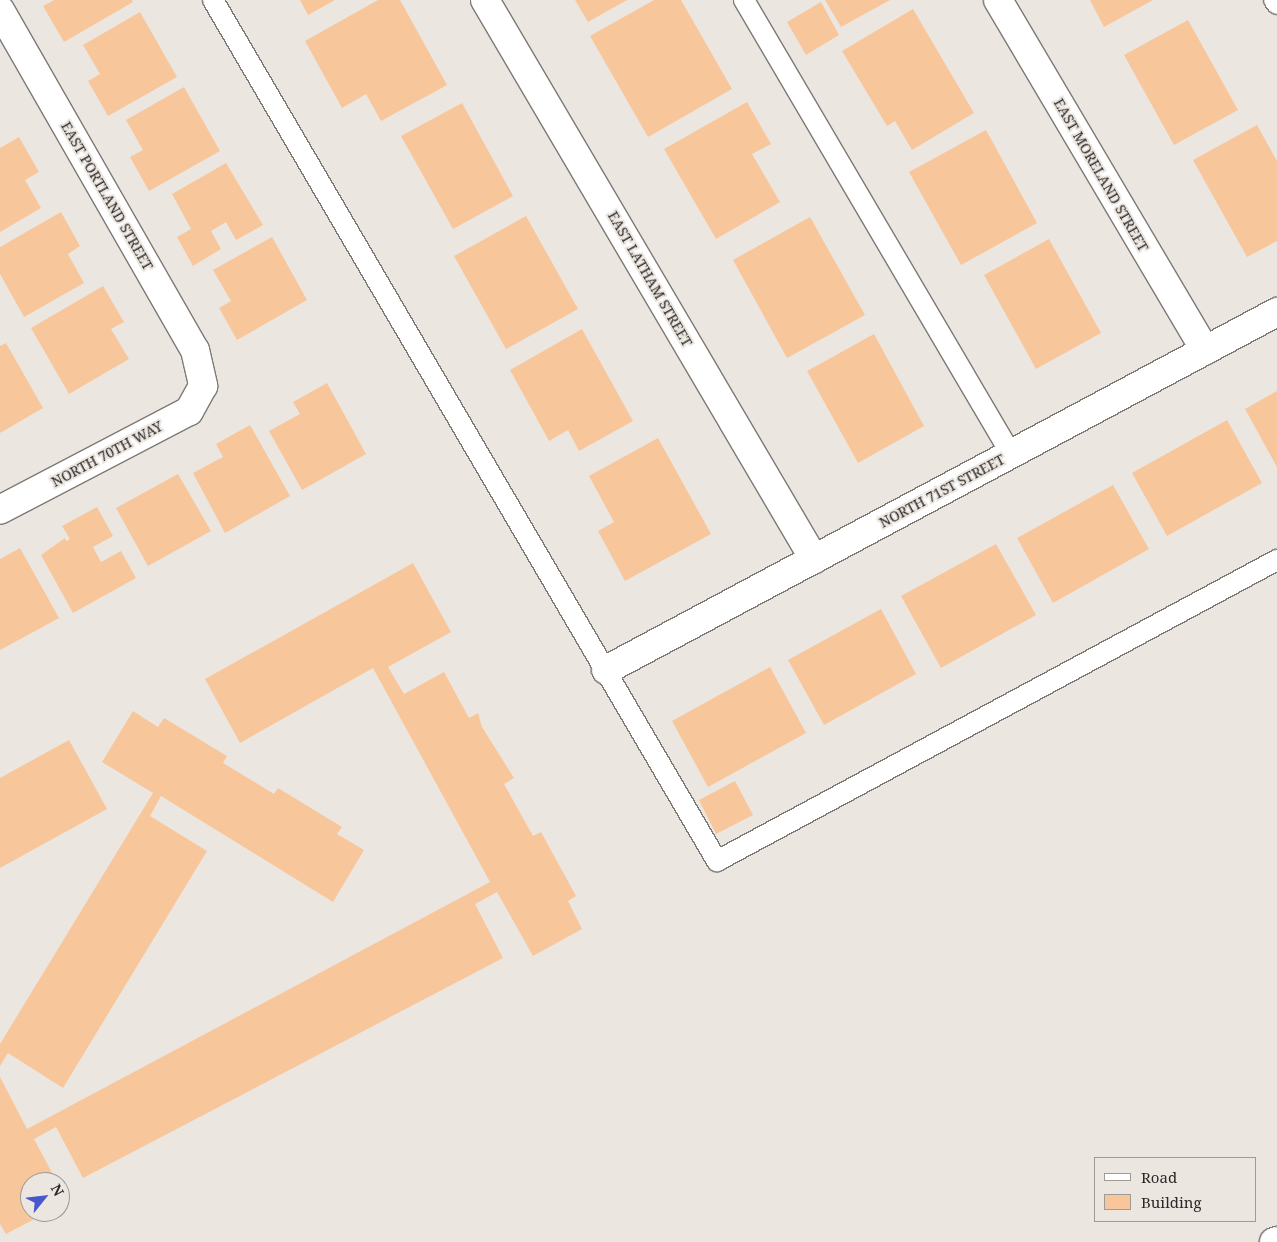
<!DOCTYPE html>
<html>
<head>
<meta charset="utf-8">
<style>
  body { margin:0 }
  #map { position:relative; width:1277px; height:1242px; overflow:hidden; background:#ece6e1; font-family:"Noto Serif",serif }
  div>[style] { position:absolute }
  .building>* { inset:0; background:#f8c69b }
  .roads { filter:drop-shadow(1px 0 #7e7975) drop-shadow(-1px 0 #7e7975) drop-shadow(0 1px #7e7975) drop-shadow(0 -1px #7e7975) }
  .service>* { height:20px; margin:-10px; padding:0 10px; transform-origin:10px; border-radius:10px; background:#fff }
  .minor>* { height:28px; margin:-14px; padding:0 14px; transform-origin:14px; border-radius:14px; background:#fff }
  .primary>* { height:28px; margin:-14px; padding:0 14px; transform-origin:14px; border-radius:14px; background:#fff }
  span { translate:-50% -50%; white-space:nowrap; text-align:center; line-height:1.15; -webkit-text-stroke:4px #ece6e1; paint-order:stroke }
  .street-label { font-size:14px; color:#2a2726 }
  .legend { position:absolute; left:1094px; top:1157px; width:162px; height:65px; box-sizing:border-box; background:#ece6e1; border:1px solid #9e9a96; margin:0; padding:6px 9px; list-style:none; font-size:15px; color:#2a2726 }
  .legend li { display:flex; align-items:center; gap:10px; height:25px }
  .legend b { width:25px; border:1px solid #9e9a96 }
  .north { position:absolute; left:20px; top:1172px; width:50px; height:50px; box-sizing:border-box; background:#ece6e1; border:1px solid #9e9a96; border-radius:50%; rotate:61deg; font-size:14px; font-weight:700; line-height:20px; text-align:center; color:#2a2726 }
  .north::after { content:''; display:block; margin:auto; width:18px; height:22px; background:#4758cc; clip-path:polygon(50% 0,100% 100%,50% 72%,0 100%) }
</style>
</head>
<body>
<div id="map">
  <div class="building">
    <div style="clip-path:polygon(54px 0,132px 0,133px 2px,64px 42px,43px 6px)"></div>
    <div style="clip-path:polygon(300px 0,335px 0,308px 15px)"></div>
    <div style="clip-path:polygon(378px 0,400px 0,447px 85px,381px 121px,366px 94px,342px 108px,305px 41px)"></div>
    <div style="clip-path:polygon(575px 0,627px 0,588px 22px)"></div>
    <div style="clip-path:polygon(654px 0,681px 0,732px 89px,648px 137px,590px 36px)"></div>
    <div style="clip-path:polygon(825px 0,890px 0,841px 27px)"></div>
    <div style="clip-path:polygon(1090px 0,1153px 0,1104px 27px)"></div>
    <div style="clip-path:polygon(821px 2px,839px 35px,806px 55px,787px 22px)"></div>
    <div style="clip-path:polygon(913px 9px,974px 113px,912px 150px,895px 121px,887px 126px,842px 51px)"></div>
    <div style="clip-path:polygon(140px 12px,177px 77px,108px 116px,88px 81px,100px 74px,83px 45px)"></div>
    <div style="clip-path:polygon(1188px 20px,1238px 110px,1174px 145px,1124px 55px)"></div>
    <div style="clip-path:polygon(184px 87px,220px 151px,149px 191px,130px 157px,143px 150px,126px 120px)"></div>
    <div style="clip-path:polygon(747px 102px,771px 144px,752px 154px,780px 202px,716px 239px,664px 149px)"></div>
    <div style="clip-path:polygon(462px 103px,513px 196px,453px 229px,401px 136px)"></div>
    <div style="clip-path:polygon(1257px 125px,1277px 161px,1277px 241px,1247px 257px,1193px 160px)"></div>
    <div style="clip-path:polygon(986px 130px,1037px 223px,961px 265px,909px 172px)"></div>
    <div style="clip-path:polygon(19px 137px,39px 172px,25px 180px,41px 208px,0 232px,0 148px)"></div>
    <div style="clip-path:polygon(226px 163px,263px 225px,236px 240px,226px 222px,211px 231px,221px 249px,193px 266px,177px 237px,191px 229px,172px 194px)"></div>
    <div style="clip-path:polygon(61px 212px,80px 246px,68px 254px,84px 283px,24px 317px,0 274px,0 247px)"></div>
    <div style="clip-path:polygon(526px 216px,578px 309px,506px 349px,454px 256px)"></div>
    <div style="clip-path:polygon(810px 217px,865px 315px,787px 358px,733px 260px)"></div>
    <div style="clip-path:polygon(272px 237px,307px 300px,237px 340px,219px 308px,231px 301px,213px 270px)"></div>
    <div style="clip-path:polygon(1049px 239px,1101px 333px,1036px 369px,984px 275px)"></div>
    <div style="clip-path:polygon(103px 286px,124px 322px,111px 329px,129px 359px,69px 394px,31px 328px)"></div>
    <div style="clip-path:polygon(582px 329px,633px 421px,579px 451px,568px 430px,549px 441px,510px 370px)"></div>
    <div style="clip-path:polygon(874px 334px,924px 426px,858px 463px,807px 371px)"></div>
    <div style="clip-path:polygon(6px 343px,43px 408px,0 433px,0 346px)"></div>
    <div style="clip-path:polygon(327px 383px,366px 454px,302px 490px,269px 431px,300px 414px,293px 402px)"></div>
    <div style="clip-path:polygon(1277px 391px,1277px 467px,1245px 409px)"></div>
    <div style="clip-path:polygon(1227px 420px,1262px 483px,1167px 536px,1132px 473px)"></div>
    <div style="clip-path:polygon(250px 425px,290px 496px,225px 533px,193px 473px,223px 457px,216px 444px)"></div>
    <div style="clip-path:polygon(658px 438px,711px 534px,625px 581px,598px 531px,614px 522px,589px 476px)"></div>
    <div style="clip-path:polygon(178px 474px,211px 531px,148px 566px,116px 508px)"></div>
    <div style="clip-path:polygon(1113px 485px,1149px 549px,1053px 603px,1017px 538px)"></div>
    <div style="clip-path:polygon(97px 507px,113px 536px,93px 547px,101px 562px,121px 551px,136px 578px,73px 613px,41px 555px,65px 538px,66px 541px,70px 539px,62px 526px)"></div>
    <div style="clip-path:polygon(996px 544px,1036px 615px,941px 668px,901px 596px)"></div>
    <div style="clip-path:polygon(20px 548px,59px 618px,0 650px,0 559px)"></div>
    <div style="clip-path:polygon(413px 563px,451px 632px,388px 667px,404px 694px,444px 672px,469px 718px,478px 713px,482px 727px,514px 778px,504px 784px,533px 836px,541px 832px,576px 896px,568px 901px,582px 929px,533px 956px,497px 892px,475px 904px,503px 958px,83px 1178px,56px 1127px,34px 1139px,57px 1182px,30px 1182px,30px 1212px,48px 1212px,6px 1234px,0 1224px,0 1077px,27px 1129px,490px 882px,373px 668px,240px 743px,205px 679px)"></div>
    <div style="clip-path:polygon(881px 609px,916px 674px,824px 725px,788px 660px)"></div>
    <div style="clip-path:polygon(770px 667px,806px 733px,708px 787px,672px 721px)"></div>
    <div style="clip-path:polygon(133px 711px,158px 727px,164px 718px,227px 756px,223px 763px,274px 794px,278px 788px,342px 827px,337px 834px,364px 850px,333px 902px,161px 796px,150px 816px,207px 851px,63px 1088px,8px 1053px,0 1066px,0 1044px,153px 793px,102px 762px)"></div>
    <div style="clip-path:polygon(69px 740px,107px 809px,0 868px,0 778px)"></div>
    <div style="clip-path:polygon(735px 781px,753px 815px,716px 834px,699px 800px)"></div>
    <div style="clip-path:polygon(60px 1188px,67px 1202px,60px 1206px)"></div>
  </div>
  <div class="roads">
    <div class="service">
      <div style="left:213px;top:0;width:998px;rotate:59.66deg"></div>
      <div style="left:717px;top:861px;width:636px;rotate:-28.26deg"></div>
      <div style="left:744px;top:0;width:527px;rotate:59.54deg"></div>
      <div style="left:1274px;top:0;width:5px;rotate:53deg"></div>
    </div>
    <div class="minor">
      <div style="left:485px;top:0;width:649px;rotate:59.52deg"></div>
      <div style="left:998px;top:0;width:407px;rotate:59.4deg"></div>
      <div style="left:0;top:10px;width:392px;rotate:60.2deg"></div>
      <div style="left:195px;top:350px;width:37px;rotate:77deg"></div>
      <div style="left:203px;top:386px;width:29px;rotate:119deg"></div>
      <div style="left:189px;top:411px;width:213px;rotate:152.4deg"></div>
      <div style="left:606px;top:670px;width:761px;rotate:-28.08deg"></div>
    </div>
    <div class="primary">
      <div style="left:1274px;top:1242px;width:3px;rotate:-18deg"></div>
    </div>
  </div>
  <div class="street-label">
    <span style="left:1101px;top:175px;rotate:60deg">EAST MORELAND STREET</span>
    <span style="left:107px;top:196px;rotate:60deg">EAST PORTLAND STREET</span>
    <span style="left:650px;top:279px;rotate:60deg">EAST LATHAM STREET</span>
    <span style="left:107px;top:454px;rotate:-28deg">NORTH 70TH WAY</span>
    <span style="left:942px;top:491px;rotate:-28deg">NORTH 71ST STREET</span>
  </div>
  <ul class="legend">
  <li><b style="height:6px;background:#fff"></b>Road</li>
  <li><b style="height:14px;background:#f8c69b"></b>Building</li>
  </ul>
  <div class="north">N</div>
</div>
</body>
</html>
